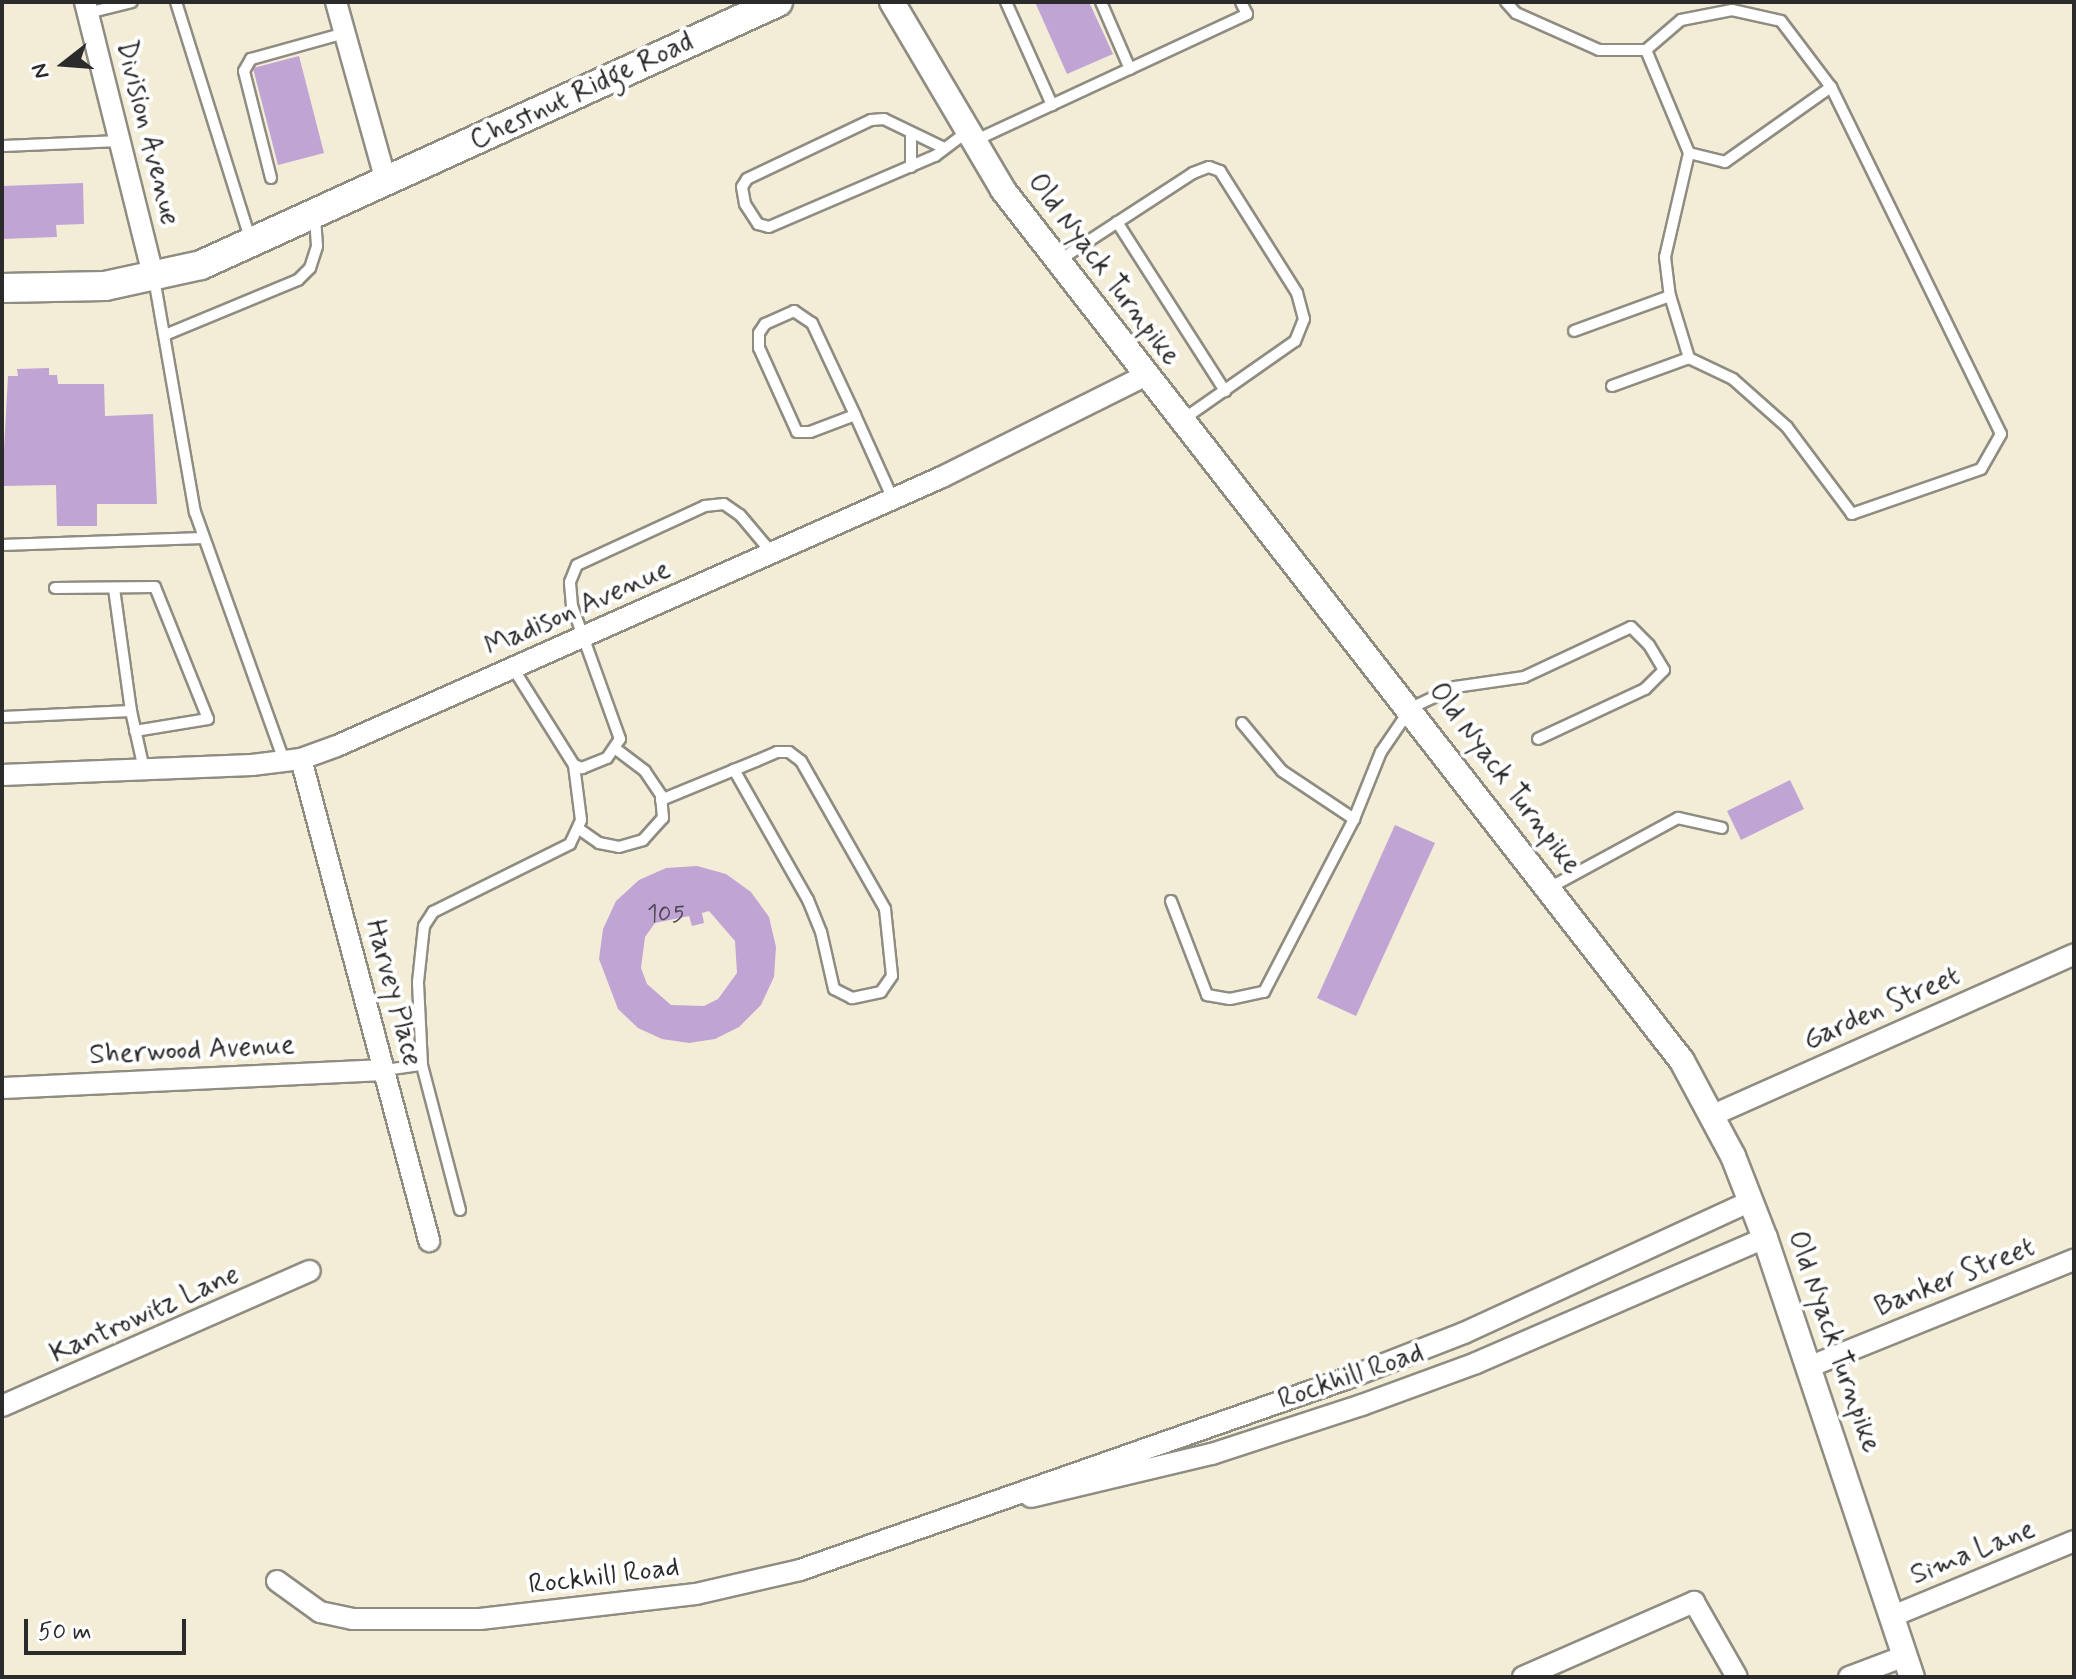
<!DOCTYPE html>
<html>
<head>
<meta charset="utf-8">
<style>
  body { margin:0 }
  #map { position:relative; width:2076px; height:1679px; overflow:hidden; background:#f3edd8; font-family:Mynerve,sans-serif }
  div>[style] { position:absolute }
  .building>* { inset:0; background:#c0a4d4 }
  .roads { filter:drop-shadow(2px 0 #8f8c82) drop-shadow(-2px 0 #8f8c82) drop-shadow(0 2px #8f8c82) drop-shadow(0 -2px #8f8c82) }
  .service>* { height:10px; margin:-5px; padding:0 5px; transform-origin:5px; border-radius:5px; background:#fff }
  .minor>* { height:20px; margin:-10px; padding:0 10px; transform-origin:10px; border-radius:10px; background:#fff }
  .tertiary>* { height:24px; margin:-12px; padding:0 12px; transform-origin:12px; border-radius:12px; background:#fff }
  .secondary>* { height:28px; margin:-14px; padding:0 14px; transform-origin:14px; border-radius:14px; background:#fff }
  span { translate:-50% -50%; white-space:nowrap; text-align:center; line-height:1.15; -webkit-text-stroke:8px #fff; paint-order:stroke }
  .number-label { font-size:24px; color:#504955 }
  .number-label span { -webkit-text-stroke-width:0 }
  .street-label { font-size:28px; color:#2b2b2b }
  .frame { position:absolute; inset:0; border:4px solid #2b2b2b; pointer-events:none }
  .north { position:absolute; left:24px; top:24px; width:80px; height:80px; -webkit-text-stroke:6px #fff; paint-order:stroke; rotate:253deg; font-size:22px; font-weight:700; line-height:32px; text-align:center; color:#2b2b2b }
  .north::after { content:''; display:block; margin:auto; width:28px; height:36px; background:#2b2b2b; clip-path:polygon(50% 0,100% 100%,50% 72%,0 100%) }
  .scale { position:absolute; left:24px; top:1619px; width:162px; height:36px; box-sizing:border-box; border:4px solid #2b2b2b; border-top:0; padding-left:10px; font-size:24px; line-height:28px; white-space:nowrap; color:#2b2b2b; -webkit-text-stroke:6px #fff; paint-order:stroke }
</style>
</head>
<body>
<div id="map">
  <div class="building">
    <div style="clip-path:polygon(1035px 2px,1089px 2px,1113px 54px,1067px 74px)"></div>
    <div style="clip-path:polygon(299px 56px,324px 153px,278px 165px,253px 68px)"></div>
    <div style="clip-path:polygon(83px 183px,84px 224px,56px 225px,57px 237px,2px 239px,2px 186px)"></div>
    <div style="clip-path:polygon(49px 368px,49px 375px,57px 375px,58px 384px,104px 384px,105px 416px,153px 414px,157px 504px,97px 504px,97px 526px,57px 526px,56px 485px,2px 486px,8px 376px,18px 376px,17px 369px)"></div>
    <div style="clip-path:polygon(1790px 780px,1804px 809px,1741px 840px,1727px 811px)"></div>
    <div style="clip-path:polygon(1395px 825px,1435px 843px,1356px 1016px,1317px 998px)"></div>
    <div style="clip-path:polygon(evenodd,697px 866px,726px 874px,751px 892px,769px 917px,776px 947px,774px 977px,761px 1005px,739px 1027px,715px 1039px,689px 1043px,662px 1039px,638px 1028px,618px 1009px,599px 959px,603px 929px,616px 901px,639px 880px,666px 868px,697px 866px,709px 911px,735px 941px,737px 973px,718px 999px,704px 1006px,671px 1005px,647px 984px,641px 968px,645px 937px,655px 923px,689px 916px,692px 926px,704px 923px,702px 913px,709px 911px)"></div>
  </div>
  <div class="roads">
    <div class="service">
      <div style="left:176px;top:2px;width:251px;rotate:72.6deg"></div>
      <div style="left:1006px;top:2px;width:113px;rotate:65.9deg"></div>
      <div style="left:1101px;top:2px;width:73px;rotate:66.6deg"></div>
      <div style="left:1506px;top:2px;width:15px;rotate:48deg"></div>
      <div style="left:1516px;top:13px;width:91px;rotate:24deg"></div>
      <div style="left:1599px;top:50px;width:47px"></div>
      <div style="left:1646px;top:50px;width:112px;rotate:67.3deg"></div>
      <div style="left:1689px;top:153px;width:107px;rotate:103deg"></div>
      <div style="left:1665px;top:257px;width:39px;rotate:83deg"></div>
      <div style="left:1670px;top:296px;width:102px;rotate:160deg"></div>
      <div style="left:88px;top:13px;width:45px;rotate:-14deg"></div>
      <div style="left:1646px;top:50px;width:46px;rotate:-40.6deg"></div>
      <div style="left:1681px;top:20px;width:52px;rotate:-11.1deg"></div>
      <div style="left:1732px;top:10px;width:50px;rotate:12.7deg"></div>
      <div style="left:1781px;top:21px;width:83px;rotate:52.9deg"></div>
      <div style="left:1831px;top:87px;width:386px;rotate:63.9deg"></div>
      <div style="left:2001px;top:434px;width:40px;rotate:119.7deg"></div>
      <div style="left:1981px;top:469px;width:137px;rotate:160.8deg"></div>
      <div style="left:1852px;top:514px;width:109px;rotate:-126.8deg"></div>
      <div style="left:1787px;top:427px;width:72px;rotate:-138.4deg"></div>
      <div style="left:1733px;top:379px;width:49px;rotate:-154.5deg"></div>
      <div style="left:911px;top:136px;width:31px;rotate:90deg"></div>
      <div style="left:974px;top:141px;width:301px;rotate:-24.9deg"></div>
      <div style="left:1247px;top:14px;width:13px;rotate:-117deg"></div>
      <div style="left:2px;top:146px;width:118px;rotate:-2.4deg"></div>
      <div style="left:942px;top:147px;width:64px;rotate:-154.2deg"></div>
      <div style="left:884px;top:119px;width:13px;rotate:176deg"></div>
      <div style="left:871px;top:120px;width:137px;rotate:154.6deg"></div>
      <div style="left:747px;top:179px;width:9px;rotate:122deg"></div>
      <div style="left:742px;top:187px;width:17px;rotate:80deg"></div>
      <div style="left:745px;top:204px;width:24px;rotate:57deg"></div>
      <div style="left:758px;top:224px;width:11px;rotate:15deg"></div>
      <div style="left:769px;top:227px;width:181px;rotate:-23.2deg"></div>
      <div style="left:935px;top:156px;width:39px;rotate:-37deg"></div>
      <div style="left:1689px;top:153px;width:37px;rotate:14deg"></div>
      <div style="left:1725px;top:162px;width:130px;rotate:-35.3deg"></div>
      <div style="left:271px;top:178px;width:110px;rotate:-104.2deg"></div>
      <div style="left:244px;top:71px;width:14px;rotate:-60deg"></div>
      <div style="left:251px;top:59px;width:98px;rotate:-15.5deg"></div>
      <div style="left:1117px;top:222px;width:201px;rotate:57.4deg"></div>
      <div style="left:1058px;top:261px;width:161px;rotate:-33.1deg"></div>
      <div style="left:1193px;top:173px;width:17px;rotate:-21deg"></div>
      <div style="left:1209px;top:167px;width:12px;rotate:20deg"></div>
      <div style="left:1220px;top:171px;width:144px;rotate:57.7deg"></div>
      <div style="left:1297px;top:293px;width:27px;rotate:75deg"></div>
      <div style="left:1304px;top:319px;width:24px;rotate:112deg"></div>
      <div style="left:1295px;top:341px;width:138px;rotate:145deg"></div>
      <div style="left:154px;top:278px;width:238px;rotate:80.1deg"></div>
      <div style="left:195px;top:512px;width:264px;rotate:70.3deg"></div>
      <div style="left:165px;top:335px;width:144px;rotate:-22.5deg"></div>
      <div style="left:298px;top:280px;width:17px;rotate:-45deg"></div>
      <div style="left:310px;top:268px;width:23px;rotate:-72deg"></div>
      <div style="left:317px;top:246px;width:29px;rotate:-94deg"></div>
      <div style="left:1612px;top:386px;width:82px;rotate:-20deg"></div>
      <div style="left:1689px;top:358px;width:65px;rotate:-107deg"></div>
      <div style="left:855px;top:415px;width:48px;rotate:159.3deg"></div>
      <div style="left:810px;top:432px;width:13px;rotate:180deg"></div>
      <div style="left:797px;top:432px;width:92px;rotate:-114.3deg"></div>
      <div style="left:759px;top:348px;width:15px;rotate:-90deg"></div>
      <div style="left:759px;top:333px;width:11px;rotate:-56deg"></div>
      <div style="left:765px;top:324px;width:32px;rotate:-24deg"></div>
      <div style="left:794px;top:311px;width:22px;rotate:34deg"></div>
      <div style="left:812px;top:323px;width:102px;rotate:64.9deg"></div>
      <div style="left:855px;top:415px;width:92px;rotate:65.7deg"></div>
      <div style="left:2px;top:545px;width:201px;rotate:-2deg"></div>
      <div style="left:55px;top:588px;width:100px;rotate:-0.6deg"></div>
      <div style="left:155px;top:587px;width:142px;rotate:68.1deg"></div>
      <div style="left:208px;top:719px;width:74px;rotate:170.7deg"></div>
      <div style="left:131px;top:711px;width:59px;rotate:77.4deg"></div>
      <div style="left:2px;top:717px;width:129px;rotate:-2.7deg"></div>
      <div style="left:131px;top:711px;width:124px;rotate:-97.9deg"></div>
      <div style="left:1242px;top:723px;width:62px;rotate:50.2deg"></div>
      <div style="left:1282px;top:771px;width:87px;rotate:33.7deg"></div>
      <div style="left:574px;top:765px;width:9px;rotate:21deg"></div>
      <div style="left:582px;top:768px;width:27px;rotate:-22deg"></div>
      <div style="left:607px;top:758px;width:23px;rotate:-56deg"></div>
      <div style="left:620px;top:739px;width:141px;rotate:-109.8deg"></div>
      <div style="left:572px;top:606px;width:24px;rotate:-95deg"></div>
      <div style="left:570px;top:582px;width:18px;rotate:-68deg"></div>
      <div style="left:577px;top:565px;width:141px;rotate:-24.7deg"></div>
      <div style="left:705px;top:506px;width:19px;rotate:-6deg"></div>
      <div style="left:724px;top:504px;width:19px;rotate:35deg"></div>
      <div style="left:740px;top:515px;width:50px;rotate:49.9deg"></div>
      <div style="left:661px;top:800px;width:103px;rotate:-22.3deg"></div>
      <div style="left:756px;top:761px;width:23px;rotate:-23deg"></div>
      <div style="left:777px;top:752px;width:12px"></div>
      <div style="left:789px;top:752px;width:15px;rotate:37deg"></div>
      <div style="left:801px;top:761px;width:170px;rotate:60.4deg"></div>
      <div style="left:885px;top:909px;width:67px;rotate:84deg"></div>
      <div style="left:892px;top:976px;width:19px;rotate:125deg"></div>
      <div style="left:881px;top:992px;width:30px;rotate:168deg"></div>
      <div style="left:852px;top:998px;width:20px;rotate:-153deg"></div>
      <div style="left:834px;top:989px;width:58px;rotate:-102.8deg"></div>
      <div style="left:821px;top:932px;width:35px;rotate:-112deg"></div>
      <div style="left:808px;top:900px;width:150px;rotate:-119.6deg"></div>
      <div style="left:579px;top:829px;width:24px;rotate:35deg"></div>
      <div style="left:599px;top:843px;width:20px;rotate:11deg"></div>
      <div style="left:619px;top:847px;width:25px;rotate:-16deg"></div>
      <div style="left:643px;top:840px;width:30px;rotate:-48deg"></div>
      <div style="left:663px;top:818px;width:23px;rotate:-95deg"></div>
      <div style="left:661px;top:795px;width:29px;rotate:-124deg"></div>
      <div style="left:645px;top:771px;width:36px;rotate:-143deg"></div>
      <div style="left:1549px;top:888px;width:147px;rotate:-28.5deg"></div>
      <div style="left:1678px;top:818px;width:45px;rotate:12.8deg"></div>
      <div style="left:1171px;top:901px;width:101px;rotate:69deg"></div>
      <div style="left:1207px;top:995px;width:23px;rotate:10deg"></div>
      <div style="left:1230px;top:999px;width:35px;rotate:-12deg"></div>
      <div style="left:1264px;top:992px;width:195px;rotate:-62.5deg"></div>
      <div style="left:1354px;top:819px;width:72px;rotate:-68.1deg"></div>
      <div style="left:1381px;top:752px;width:53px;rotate:-55.7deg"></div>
      <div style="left:1411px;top:708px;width:49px;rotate:-25.5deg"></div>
      <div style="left:1455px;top:687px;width:70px;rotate:-8.2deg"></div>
      <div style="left:1524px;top:677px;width:118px;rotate:-25deg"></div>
      <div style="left:1631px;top:627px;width:25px;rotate:45deg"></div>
      <div style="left:1649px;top:645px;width:29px;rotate:59deg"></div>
      <div style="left:1664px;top:670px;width:27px;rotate:135deg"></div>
      <div style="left:1645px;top:689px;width:118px;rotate:155deg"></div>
      <div style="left:385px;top:1070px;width:37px;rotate:-8deg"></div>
      <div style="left:460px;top:1210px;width:150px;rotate:-104.7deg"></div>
      <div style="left:422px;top:1065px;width:83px;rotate:-92.8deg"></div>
      <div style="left:418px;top:982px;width:56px;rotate:-83.9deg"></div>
      <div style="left:424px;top:926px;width:17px;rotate:-57deg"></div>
      <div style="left:433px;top:912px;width:153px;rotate:-26.4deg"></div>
      <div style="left:570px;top:844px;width:26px;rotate:-65deg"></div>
      <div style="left:581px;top:820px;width:55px;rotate:-97.3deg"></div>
      <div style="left:574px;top:765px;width:115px;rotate:-122.2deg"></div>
    </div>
    <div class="minor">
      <div style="left:85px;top:2px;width:284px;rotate:76deg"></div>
      <div style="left:336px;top:2px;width:186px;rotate:74.4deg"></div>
      <div style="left:301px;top:759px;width:499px;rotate:75.1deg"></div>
      <div style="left:2px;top:775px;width:250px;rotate:-2.3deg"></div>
      <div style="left:252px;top:765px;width:49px;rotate:-7deg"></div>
      <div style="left:301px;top:759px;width:38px;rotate:-20deg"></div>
      <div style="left:337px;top:746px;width:662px;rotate:-23.97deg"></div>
      <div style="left:942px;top:477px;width:227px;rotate:-26.5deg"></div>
      <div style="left:2px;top:1088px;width:383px;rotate:-2.7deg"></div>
      <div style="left:1713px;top:1115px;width:395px;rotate:-24deg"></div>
      <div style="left:1811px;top:1366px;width:284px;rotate:-22deg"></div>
      <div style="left:2px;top:1406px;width:336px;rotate:-23.7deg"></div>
      <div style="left:1031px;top:1497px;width:186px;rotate:-13.4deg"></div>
      <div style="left:1212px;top:1454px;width:158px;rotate:-18.1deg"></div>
      <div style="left:1362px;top:1405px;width:121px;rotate:-20.2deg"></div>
      <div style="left:1476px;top:1363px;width:315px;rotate:-23.4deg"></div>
      <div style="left:277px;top:1581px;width:53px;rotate:35.8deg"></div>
      <div style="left:320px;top:1612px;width:33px;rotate:12deg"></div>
      <div style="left:352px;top:1619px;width:128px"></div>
      <div style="left:480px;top:1619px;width:217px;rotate:-6.6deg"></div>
      <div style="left:696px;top:1594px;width:107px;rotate:-13deg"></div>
      <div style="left:800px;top:1570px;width:584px;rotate:-19.3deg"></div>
      <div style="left:1351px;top:1377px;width:121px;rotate:-21.3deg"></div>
      <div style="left:1464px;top:1333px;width:316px;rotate:-24.7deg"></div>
      <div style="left:1893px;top:1616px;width:196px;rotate:-22.5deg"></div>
      <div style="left:1523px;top:1677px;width:187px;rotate:-23.7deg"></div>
      <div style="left:1694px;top:1602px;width:86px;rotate:60.2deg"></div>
      <div style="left:1849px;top:1677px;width:60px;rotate:-20.6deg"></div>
    </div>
    <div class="tertiary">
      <div style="left:892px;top:2px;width:218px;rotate:59.4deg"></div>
      <div style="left:1003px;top:190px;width:1104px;rotate:52.06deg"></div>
      <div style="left:1682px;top:1061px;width:108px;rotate:61.8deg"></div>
      <div style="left:1733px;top:1156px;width:88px;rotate:68.7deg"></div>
      <div style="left:1765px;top:1238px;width:463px;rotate:71.5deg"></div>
    </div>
    <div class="secondary">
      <div style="left:2px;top:288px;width:103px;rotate:-1.1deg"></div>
      <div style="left:105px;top:286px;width:98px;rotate:-12.3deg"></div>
      <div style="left:201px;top:265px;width:634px;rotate:-24.5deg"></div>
    </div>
  </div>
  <div class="number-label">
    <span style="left:666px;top:915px">105</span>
  </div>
  <div class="street-label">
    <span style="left:582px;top:92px;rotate:-25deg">Chestnut Ridge Road</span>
    <span style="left:147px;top:133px;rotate:76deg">Division Avenue</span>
    <span style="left:1103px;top:270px;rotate:53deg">Old Nyack Turnpike</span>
    <span style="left:578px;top:609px;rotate:-24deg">Madison Avenue</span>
    <span style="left:1504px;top:779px;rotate:53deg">Old Nyack Turnpike</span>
    <span style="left:393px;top:993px;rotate:75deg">Harvey Place</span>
    <span style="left:1882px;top:1009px;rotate:-24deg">Garden Street</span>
    <span style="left:192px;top:1051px;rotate:-3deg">Sherwood Avenue</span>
    <span style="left:1955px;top:1278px;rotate:-22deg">Banker Street</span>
    <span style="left:145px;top:1315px;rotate:-24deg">Kantrowitz Lane</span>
    <span style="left:1833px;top:1342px;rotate:71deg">Old Nyack Turnpike</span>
    <span style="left:1351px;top:1377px;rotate:-19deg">Rockhill Road</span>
    <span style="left:1973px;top:1553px;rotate:-22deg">Sima Lane</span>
    <span style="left:604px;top:1577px;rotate:-7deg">Rockhill Road</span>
  </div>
  <div class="frame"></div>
  <div class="north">N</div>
  <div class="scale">50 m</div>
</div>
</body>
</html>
